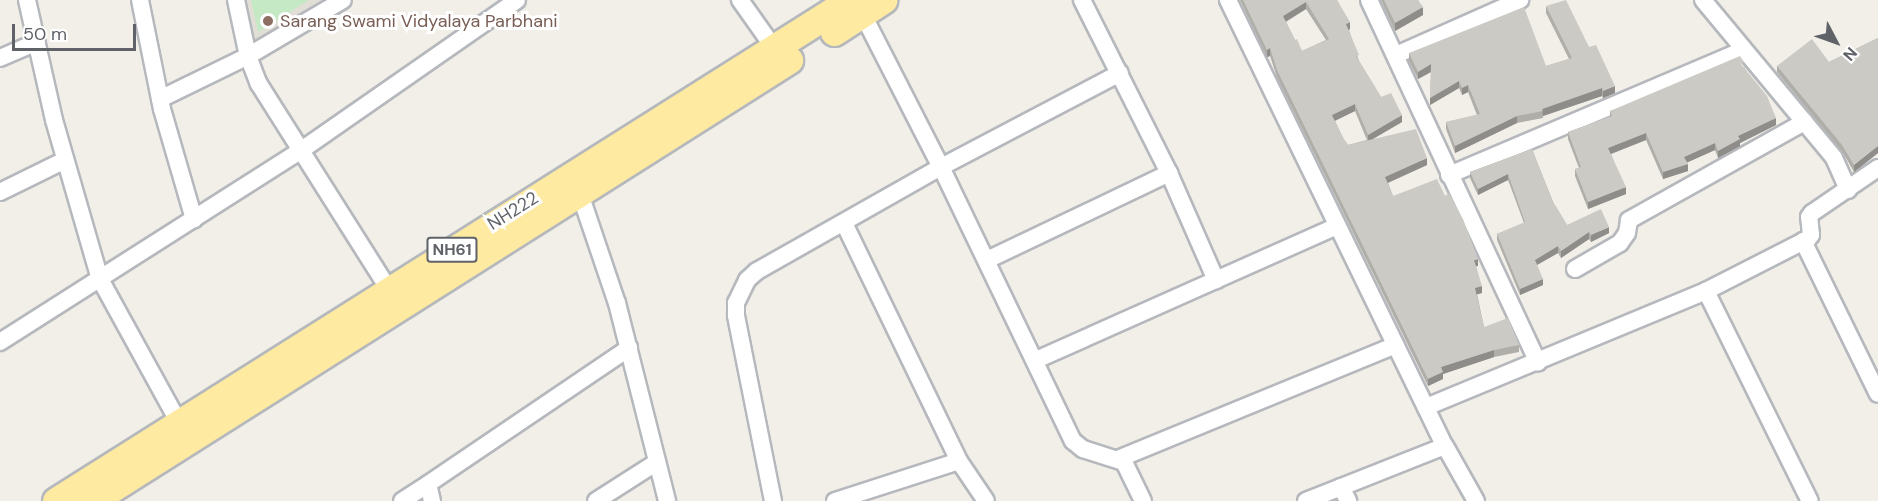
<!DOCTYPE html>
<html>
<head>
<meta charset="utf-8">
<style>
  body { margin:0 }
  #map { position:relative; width:1878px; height:501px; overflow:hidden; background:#f1efe8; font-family:"DM Sans",sans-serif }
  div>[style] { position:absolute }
  .education>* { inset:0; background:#e1ded6 }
  .green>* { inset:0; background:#c5e8c5 }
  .roads { filter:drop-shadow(2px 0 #b5b8bc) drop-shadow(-2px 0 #b5b8bc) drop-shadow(0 2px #b5b8bc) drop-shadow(0 -2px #b5b8bc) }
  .minor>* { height:16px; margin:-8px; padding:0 8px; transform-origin:8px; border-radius:8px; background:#fff }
  .trunk>* { height:27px; margin:-13.5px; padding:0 13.5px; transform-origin:13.5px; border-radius:13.5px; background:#feeaa1 }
  .wall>* { inset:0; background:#afaea9 }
  .shaded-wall>* { inset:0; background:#8f8d8a }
  .building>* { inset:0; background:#cccac5 }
  .dots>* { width:16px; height:16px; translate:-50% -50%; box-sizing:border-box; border:3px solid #fff; border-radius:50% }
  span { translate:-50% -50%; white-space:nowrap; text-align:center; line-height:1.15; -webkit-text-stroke:6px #fff; paint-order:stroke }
  .shield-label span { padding:2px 4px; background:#fff; border:2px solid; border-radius:4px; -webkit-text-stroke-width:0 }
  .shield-label { font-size:16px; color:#5f6368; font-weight:700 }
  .education-label { font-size:18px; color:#785e54 }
  .left { translate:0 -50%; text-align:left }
  .street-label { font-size:18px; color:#5f6368 }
  .north { position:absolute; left:1806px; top:12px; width:60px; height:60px; -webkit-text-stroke:4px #fff; paint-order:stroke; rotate:131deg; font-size:16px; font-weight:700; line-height:24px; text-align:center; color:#5f6368 }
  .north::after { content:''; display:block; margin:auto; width:21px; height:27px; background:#5f6368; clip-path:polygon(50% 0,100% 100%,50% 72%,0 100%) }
  .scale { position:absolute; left:12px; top:24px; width:124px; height:27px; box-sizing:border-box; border:3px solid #5f6368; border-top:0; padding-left:8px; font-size:18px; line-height:21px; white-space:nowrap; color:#5f6368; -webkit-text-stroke:4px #fff; paint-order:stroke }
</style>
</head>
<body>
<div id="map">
  <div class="education">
    <div style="clip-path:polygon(245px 0,322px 0,253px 41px)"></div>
  </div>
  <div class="green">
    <div style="clip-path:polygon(251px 0,309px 0,258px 32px)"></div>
  </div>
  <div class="roads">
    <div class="minor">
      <div style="left:27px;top:0;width:123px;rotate:77.3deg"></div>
      <div style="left:54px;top:120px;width:166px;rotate:73.9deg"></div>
      <div style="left:100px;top:279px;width:172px;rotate:61.2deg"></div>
      <div style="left:140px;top:0;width:111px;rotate:78.6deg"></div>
      <div style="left:162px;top:109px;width:115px;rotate:73.8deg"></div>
      <div style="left:236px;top:0;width:57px;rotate:77.9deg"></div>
      <div style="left:248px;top:56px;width:30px;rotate:69deg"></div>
      <div style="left:259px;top:84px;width:244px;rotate:57.7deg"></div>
      <div style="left:740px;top:0;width:59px;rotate:54.7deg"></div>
      <div style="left:1082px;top:0;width:194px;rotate:63.3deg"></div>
      <div style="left:1169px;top:173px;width:117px;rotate:66.3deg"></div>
      <div style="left:1228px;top:0;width:496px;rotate:64.1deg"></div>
      <div style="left:1445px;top:446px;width:63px;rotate:60.6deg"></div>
      <div style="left:1369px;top:0;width:400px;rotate:65deg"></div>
      <div style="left:1703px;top:0;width:205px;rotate:50.3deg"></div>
      <div style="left:1834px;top:158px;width:35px;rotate:66deg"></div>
      <div style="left:859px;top:7px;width:180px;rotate:62.9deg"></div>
      <div style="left:941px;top:167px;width:304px;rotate:64.3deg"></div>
      <div style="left:1073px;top:441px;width:13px;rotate:39deg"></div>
      <div style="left:1083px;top:449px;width:43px;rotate:17.6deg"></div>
      <div style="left:1124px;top:462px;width:43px;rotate:64deg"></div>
      <div style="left:1396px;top:55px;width:136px;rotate:-23.9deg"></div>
      <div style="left:0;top:58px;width:40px;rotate:-23.4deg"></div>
      <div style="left:160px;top:99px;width:98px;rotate:-26deg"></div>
      <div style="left:248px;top:56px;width:110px;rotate:-30.5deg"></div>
      <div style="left:1449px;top:175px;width:320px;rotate:-23deg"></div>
      <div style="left:0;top:192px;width:72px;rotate:-26.2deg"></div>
      <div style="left:580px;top:194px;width:115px;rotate:71.3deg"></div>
      <div style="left:617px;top:303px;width:204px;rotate:75.8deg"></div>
      <div style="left:844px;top:223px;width:264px;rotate:64.2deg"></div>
      <div style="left:959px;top:461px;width:48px;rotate:56deg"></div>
      <div style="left:1803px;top:241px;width:170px;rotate:63.9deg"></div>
      <div style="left:987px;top:260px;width:202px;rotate:-25.5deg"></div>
      <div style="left:1575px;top:269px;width:52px;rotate:-30deg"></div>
      <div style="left:1620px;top:243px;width:12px;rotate:-55deg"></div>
      <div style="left:1627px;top:233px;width:13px;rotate:-81deg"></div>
      <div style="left:1629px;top:220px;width:201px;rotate:-29.2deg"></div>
      <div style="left:1706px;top:291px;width:234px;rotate:63.7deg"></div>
      <div style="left:0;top:342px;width:356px;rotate:-32.5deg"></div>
      <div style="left:300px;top:151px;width:264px;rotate:-34.8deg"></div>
      <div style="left:1036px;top:360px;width:329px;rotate:-24deg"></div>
      <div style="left:1426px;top:407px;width:303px;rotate:-22.5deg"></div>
      <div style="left:1706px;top:291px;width:114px;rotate:-27deg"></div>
      <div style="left:1808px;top:239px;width:5px;rotate:-53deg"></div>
      <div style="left:1811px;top:235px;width:18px;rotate:-96deg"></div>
      <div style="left:1809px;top:217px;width:5px;rotate:-53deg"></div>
      <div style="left:1812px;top:213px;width:80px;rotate:-34.3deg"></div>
      <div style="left:1118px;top:459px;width:300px;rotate:-22.3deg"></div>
      <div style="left:1341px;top:487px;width:16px;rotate:63deg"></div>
      <div style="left:402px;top:501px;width:31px;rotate:-33deg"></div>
      <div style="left:432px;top:501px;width:17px;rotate:-103deg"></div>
      <div style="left:428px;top:484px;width:243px;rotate:-34.1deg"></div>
      <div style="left:596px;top:501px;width:72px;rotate:-32.6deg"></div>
      <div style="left:773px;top:501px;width:190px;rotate:-101.3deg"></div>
      <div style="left:736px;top:315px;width:12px;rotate:-90deg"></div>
      <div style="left:736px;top:303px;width:25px;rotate:-64deg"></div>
      <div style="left:747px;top:280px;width:13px;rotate:-42deg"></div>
      <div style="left:757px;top:271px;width:211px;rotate:-29.5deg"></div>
      <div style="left:941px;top:167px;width:202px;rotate:-27.7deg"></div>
      <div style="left:835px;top:501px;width:130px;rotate:-17.9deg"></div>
      <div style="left:1306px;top:501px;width:149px;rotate:-21.6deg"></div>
    </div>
    <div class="trunk">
      <div style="left:834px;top:32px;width:59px;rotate:-33.1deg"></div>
      <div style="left:56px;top:501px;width:939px;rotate:-32.25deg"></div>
      <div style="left:92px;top:501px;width:825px;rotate:-32.32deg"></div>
    </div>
  </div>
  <div class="wall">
    <div style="clip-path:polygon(evenodd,1240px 0,1337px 0,1350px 29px,1349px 30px,1359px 61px,1381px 97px,1402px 122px,1372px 139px,1427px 165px,1388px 183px,1393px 196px,1478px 266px,1476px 266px,1482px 293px,1477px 294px,1484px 327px,1519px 345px,1519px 352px,1494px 357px,1443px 374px,1443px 379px,1428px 386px,1277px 77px,1270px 56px,1267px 57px,1240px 0,1306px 9px,1326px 40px,1302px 51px,1295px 40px,1286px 22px,1306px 9px,1240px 0,1355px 111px,1367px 140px,1348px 145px,1343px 138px,1335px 121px,1355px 111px)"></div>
    <div style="clip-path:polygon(1381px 0,1418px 0,1423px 15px,1395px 31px)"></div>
    <div style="clip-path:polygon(1546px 6px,1589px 47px,1615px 93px,1603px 98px,1602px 96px,1543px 116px,1543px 118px,1517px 123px,1455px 153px,1446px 129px,1446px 122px,1477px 115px,1468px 92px,1462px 95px,1459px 88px,1430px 105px,1431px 72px,1418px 79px,1409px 61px,1409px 53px,1546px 66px,1569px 59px,1546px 13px)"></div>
    <div style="clip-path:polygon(1878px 38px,1878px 153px,1854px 172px,1842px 151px,1777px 72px,1777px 66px,1829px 62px)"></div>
    <div style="clip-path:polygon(1744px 67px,1776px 125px,1740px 143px,1740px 146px,1718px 158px,1715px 150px,1687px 162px,1688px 171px,1663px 179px,1646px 140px,1611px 154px,1626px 194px,1588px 209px,1575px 176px,1575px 169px,1579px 168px,1568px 139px,1568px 132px,1610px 117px,1610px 111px)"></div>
    <div style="clip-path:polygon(1532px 149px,1553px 202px,1567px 225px,1609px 233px,1591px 242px,1589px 239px,1561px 258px,1558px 253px,1537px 265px,1543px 285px,1520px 295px,1497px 240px,1497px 234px,1524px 223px,1508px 180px,1478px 195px,1470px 178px,1470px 172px)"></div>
  </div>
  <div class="shaded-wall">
    <div style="clip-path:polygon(1306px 2px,1306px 9px,1283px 23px,1283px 16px)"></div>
    <div style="clip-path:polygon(1423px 7px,1423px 15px,1395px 31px,1395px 23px)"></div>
    <div style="clip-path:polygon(1350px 22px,1350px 29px,1346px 31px,1346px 24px)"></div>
    <div style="clip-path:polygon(1270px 48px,1270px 56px,1267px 57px,1267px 50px)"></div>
    <div style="clip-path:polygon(1431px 64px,1431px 72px,1418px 79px,1418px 72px)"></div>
    <div style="clip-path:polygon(1459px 81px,1459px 88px,1430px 105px,1430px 98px)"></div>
    <div style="clip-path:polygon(1468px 85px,1468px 92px,1462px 95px,1462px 88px)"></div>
    <div style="clip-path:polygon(1615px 86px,1615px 93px,1603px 98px,1603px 91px)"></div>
    <div style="clip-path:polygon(1602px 88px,1602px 96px,1543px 116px,1542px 109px)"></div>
    <div style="clip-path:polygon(1355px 104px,1355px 111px,1332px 122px,1332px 115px)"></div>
    <div style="clip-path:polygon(1402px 115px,1402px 122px,1368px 142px,1368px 135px)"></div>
    <div style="clip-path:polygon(1517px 116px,1517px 123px,1455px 153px,1455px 146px)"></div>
    <div style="clip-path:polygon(1776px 118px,1776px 125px,1740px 143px,1740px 146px,1718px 158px,1718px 151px,1738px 136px)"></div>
    <div style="clip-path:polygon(1646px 133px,1646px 140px,1608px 155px,1608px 148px)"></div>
    <div style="clip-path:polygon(1715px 143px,1715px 150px,1684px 164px,1684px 157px)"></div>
    <div style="clip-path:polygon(1878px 146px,1878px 153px,1854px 172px,1854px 165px)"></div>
    <div style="clip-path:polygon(1427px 158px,1427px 165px,1385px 184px,1385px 177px)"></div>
    <div style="clip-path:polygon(1688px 164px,1688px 171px,1663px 179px,1663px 172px)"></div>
    <div style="clip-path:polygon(1508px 174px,1508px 180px,1478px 195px,1478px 189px)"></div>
    <div style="clip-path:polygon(1626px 187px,1626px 194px,1588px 209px,1588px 202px)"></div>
    <div style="clip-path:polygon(1609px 227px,1609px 233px,1591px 242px,1591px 235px)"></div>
    <div style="clip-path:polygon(1589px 232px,1589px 239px,1561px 258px,1561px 251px)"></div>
    <div style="clip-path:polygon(1558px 246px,1558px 253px,1535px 266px,1535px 260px)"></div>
    <div style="clip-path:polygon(1478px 259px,1478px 266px,1474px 267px,1474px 260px)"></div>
    <div style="clip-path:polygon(1543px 279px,1543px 285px,1520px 295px,1520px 289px)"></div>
    <div style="clip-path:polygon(1482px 286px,1482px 293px,1475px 295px,1475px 288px)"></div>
    <div style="clip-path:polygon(1494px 350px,1494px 357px,1443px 374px,1443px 379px,1428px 386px,1428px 379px,1441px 367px)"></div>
  </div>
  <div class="building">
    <div style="clip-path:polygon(evenodd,1243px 0,1337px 0,1350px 22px,1346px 24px,1359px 55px,1356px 56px,1381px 97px,1391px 93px,1402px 115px,1368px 135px,1355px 104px,1332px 115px,1343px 138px,1348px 145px,1416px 129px,1427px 158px,1385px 177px,1393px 196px,1437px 179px,1445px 196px,1449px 193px,1463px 219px,1478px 259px,1474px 260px,1482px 286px,1475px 288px,1484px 327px,1508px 318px,1519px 345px,1494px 350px,1441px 367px,1443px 372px,1428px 379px,1277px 70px,1270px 48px,1267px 50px,1243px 0,1306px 2px,1329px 39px,1302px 51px,1297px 39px,1295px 40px,1283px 16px,1306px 2px)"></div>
    <div style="clip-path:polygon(1384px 0,1418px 0,1423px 7px,1395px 23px)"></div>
    <div style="clip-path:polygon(1566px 0,1589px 47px,1596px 45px,1615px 86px,1603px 91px,1602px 88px,1542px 109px,1543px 111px,1517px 116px,1455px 146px,1446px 122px,1480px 114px,1468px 85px,1462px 88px,1459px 81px,1430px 98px,1431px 64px,1418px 72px,1409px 53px,1524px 7px,1546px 66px,1572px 58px,1546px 6px)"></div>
    <div style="clip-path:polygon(1878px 38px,1878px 146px,1854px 165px,1842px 145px,1777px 66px,1812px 39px,1829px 62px)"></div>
    <div style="clip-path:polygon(1740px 56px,1744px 62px,1741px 64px,1767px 96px,1776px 118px,1738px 136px,1740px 139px,1718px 151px,1715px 143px,1684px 157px,1688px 164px,1663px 172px,1646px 133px,1608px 148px,1626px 187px,1588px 202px,1575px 169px,1581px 167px,1568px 132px,1612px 116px,1610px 111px)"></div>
    <div style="clip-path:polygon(1532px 149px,1553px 202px,1567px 225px,1601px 209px,1609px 227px,1591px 235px,1589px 232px,1561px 251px,1558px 246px,1535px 260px,1543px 279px,1520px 289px,1497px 234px,1525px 222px,1508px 174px,1478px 189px,1470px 172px)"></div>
  </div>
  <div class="dots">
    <div style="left:268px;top:21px;background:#8d6e63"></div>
  </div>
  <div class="shield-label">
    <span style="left:452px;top:250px">NH61</span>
  </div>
  <div class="education-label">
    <span class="left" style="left:280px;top:21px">Sarang Swami Vidyalaya Parbhani</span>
  </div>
  <div class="street-label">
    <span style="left:513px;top:211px;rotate:-32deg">NH222</span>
  </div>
  <div class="north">N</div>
  <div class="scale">50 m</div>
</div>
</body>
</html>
